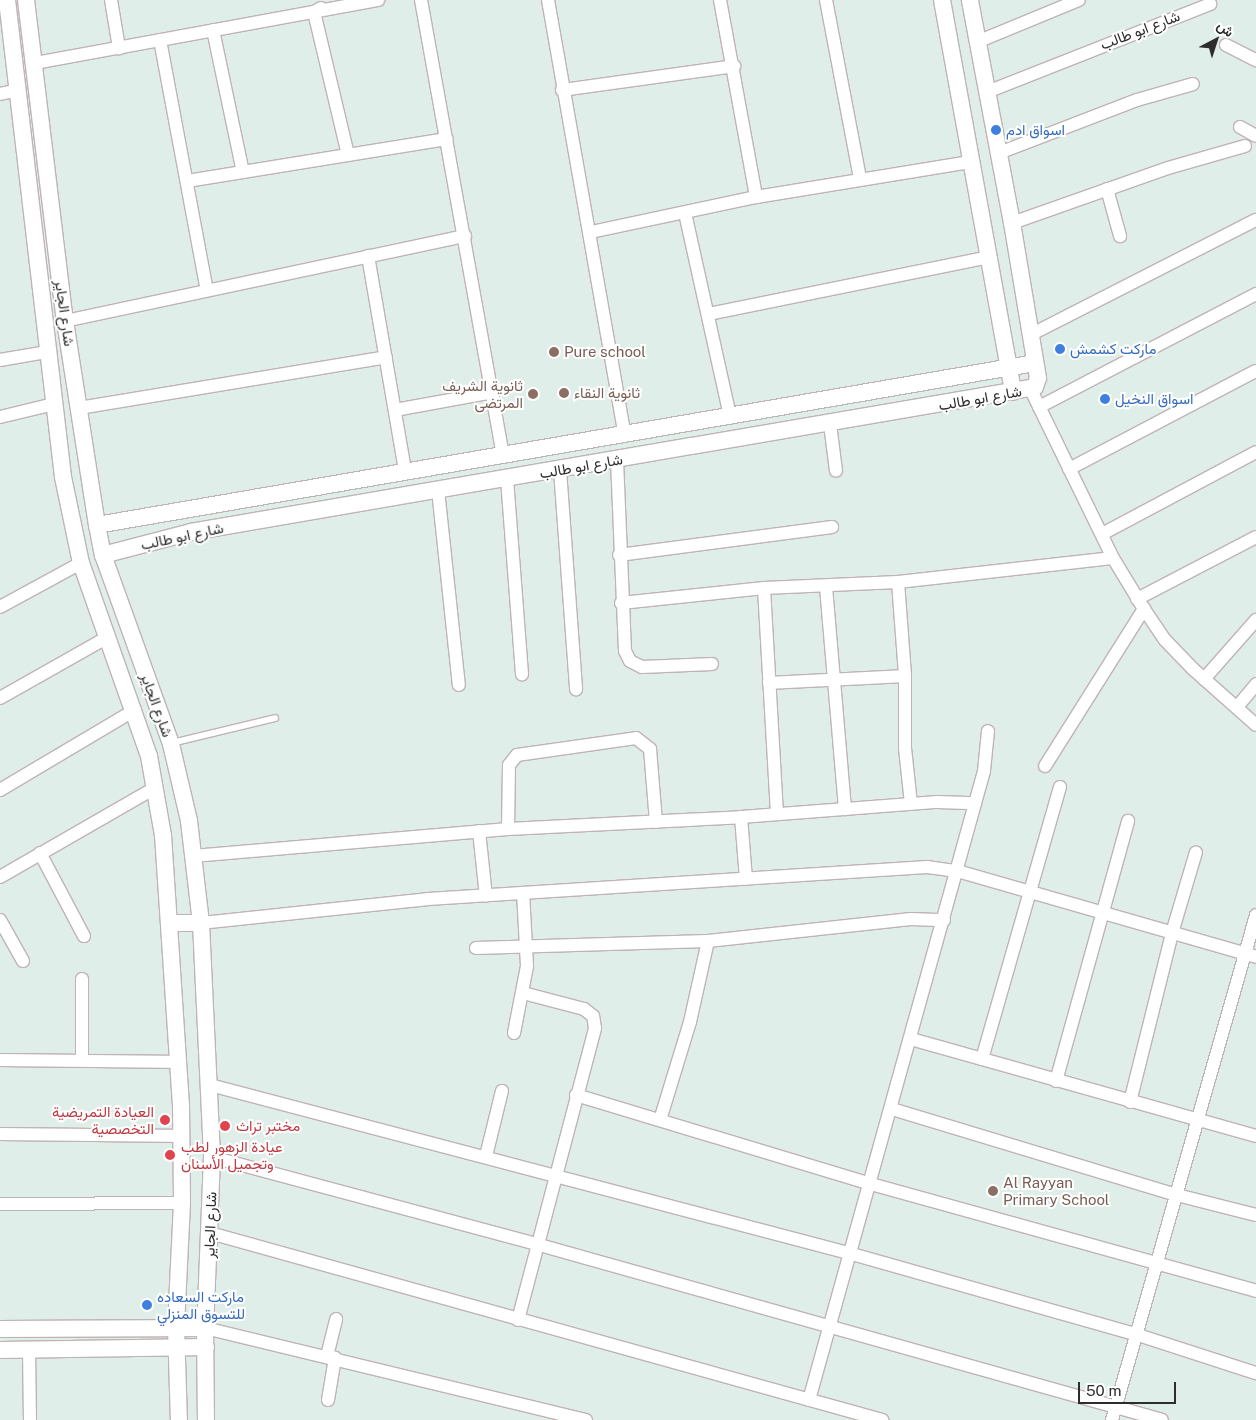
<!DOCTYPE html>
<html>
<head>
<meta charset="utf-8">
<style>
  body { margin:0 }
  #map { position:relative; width:1256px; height:1420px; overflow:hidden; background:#e0eeea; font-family:"Public Sans",Vazirmatn,sans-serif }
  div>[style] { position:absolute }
  .roads { filter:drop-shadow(1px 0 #c0b3b4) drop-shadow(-1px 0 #c0b3b4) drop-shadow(0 1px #c0b3b4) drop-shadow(0 -1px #c0b3b4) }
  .service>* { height:6px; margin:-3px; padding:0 3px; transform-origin:3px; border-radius:3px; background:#fff }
  .minor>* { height:12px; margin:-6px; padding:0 6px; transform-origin:6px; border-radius:6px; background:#fff }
  .tertiary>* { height:16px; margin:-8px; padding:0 8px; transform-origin:8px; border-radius:8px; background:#fff }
  .dots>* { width:14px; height:14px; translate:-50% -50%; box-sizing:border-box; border:2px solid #fff; border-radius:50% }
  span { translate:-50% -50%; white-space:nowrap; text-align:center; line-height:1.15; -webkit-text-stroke:4px #fff; paint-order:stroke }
  .street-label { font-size:15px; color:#2d2d2d }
  .shop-label { font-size:15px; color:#366cbe }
  .left { translate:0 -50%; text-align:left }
  .education-label { font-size:15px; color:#785e54 }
  .right { translate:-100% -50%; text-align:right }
  .health-label { font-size:15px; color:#be3a42 }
  .north { position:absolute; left:1191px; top:15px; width:50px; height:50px; -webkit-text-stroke:4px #fff; paint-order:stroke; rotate:40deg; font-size:14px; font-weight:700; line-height:20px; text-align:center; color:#2d2d2d }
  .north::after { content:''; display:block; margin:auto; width:18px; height:22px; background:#2d2d2d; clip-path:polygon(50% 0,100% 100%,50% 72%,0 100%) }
  .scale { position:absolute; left:1078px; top:1382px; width:98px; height:22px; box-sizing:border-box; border:2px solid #2d2d2d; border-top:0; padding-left:6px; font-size:15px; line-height:18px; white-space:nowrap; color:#2d2d2d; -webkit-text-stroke:4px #fff; paint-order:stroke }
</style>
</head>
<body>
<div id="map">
  <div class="roads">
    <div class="service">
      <div style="left:172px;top:743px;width:106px;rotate:-13.6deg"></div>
    </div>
    <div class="minor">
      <div style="left:111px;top:0;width:49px;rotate:80.5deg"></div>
      <div style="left:421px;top:0;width:461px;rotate:79.8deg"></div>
      <div style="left:548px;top:0;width:440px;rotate:80deg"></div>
      <div style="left:720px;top:0;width:200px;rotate:79.6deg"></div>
      <div style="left:826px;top:0;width:182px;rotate:79.2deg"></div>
      <div style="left:321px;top:8px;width:8px;rotate:150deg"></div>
      <div style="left:314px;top:12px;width:147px;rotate:76.6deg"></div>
      <div style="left:213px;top:30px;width:145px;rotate:78.1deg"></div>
      <div style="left:160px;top:40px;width:254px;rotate:79.4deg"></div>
      <div style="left:977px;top:42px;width:110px;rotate:-22.4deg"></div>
      <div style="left:1226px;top:45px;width:34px;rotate:27deg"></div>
      <div style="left:35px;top:63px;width:349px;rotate:-10.4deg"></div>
      <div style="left:562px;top:90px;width:174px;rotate:-7.9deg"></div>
      <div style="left:987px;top:92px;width:240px;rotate:-21.5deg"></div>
      <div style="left:0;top:94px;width:19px;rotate:-12deg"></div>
      <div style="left:1240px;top:127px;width:18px;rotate:29deg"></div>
      <div style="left:999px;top:153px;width:148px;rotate:-21deg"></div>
      <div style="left:1137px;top:100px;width:58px;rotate:-15.9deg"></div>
      <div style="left:187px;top:181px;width:263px;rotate:-9.2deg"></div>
      <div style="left:1107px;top:189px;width:49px;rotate:74.5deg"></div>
      <div style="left:685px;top:213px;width:203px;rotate:77.5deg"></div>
      <div style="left:1012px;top:223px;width:165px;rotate:-19.4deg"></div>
      <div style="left:1168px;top:168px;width:80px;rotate:-15.9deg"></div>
      <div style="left:591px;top:232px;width:169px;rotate:-12deg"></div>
      <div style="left:756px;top:197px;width:217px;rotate:-9.3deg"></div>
      <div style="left:368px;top:256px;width:217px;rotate:80.2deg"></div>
      <div style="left:709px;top:314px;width:287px;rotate:-11.5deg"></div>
      <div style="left:65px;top:321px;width:409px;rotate:-12deg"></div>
      <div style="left:1030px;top:335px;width:254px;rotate:-27deg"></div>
      <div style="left:0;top:360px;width:48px;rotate:-9.7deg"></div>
      <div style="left:1030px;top:388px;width:189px;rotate:64deg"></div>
      <div style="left:1113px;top:558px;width:60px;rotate:58.7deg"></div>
      <div style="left:1144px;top:609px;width:37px;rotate:56deg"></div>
      <div style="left:1165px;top:640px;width:40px;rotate:46deg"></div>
      <div style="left:1193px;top:669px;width:84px;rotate:41.6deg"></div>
      <div style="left:1039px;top:407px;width:245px;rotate:-27.5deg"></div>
      <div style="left:79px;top:408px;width:311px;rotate:-9.4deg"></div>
      <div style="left:395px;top:410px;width:101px;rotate:-10.3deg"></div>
      <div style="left:0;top:417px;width:56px;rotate:-13.5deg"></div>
      <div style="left:830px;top:424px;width:47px;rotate:82.7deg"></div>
      <div style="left:617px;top:460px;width:191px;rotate:87.6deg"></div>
      <div style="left:625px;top:651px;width:11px;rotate:63deg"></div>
      <div style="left:630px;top:661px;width:13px;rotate:27deg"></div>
      <div style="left:642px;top:667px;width:70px;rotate:-2.5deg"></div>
      <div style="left:1069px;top:469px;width:211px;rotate:-27.7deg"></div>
      <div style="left:560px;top:470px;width:220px;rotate:85.8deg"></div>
      <div style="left:507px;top:479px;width:196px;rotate:85.6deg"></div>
      <div style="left:438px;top:490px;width:196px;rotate:83.9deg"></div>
      <div style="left:1102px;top:534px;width:174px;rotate:-28deg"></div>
      <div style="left:619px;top:555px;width:215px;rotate:-7.5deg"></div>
      <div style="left:898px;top:582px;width:94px;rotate:85.7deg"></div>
      <div style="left:905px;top:676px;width:72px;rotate:90deg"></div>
      <div style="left:905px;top:748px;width:56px;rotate:83.9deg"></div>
      <div style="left:826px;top:587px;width:223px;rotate:85.1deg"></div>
      <div style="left:1137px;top:599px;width:134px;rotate:-27.5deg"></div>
      <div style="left:621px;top:603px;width:144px;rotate:-6deg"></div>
      <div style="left:0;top:607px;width:92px;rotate:-28.5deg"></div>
      <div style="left:1204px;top:679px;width:79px;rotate:-48.6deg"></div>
      <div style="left:769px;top:683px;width:136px;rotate:-2.9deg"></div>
      <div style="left:0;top:698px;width:124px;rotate:-29.5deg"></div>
      <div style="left:1237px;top:707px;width:30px;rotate:-50deg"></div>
      <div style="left:1045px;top:766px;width:186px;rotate:-57.8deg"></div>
      <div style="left:0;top:790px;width:157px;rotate:-30.7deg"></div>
      <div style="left:777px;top:814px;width:226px;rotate:-93.3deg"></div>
      <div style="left:764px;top:588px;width:134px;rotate:-2.6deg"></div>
      <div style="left:898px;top:582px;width:216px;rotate:-6.4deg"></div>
      <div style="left:741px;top:817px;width:62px;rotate:85.4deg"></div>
      <div style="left:508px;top:829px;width:64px;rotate:-89.1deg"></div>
      <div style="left:509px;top:765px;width:13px;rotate:-51deg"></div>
      <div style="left:517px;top:755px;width:120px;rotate:-8.1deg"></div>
      <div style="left:636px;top:738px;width:18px;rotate:38deg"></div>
      <div style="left:650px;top:749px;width:73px;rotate:85.3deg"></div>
      <div style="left:479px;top:831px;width:65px;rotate:83.9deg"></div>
      <div style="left:40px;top:853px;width:94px;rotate:62.1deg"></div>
      <div style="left:193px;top:856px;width:316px;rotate:-4.9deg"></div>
      <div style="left:508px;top:829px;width:233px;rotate:-2.9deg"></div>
      <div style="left:741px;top:817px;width:197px;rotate:-4.4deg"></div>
      <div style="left:937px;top:802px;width:38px;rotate:2deg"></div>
      <div style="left:0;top:877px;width:179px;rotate:-29.9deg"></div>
      <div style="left:0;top:920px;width:47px;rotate:60.7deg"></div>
      <div style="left:201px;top:923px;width:228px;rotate:-6deg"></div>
      <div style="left:428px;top:899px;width:500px;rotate:-3.67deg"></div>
      <div style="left:927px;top:867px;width:30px;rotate:8deg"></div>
      <div style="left:957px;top:871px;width:311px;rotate:16deg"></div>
      <div style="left:476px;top:948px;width:232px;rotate:-1.7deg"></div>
      <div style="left:708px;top:941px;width:204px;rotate:-6.2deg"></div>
      <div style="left:911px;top:919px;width:33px;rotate:2deg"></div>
      <div style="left:514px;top:1033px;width:68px;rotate:-79deg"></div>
      <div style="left:527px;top:966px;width:73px;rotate:-93.1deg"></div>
      <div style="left:911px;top:1039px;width:358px;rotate:15.7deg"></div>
      <div style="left:982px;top:1059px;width:283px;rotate:-74deg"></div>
      <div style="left:0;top:1060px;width:178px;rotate:0.6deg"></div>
      <div style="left:82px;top:1060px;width:81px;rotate:-90deg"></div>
      <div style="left:1056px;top:1081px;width:270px;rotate:-74.5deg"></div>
      <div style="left:210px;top:1085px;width:664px;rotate:14.75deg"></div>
      <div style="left:852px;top:1254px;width:297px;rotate:15.8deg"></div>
      <div style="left:1138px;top:1335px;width:124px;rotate:17.9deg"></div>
      <div style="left:576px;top:1095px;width:308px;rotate:16.8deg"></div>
      <div style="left:871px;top:1184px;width:400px;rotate:15.5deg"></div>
      <div style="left:1130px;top:1102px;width:174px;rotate:-76deg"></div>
      <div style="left:1172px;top:933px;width:84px;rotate:-73.5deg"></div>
      <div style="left:892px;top:1109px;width:298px;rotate:16.8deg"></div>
      <div style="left:1177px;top:1195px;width:81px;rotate:14.2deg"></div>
      <div style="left:660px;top:1120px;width:102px;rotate:-73deg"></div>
      <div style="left:690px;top:1022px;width:83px;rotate:-77.5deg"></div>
      <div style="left:0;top:1134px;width:181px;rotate:0.6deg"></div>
      <div style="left:486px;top:1156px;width:67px;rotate:-76.2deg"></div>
      <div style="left:212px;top:1157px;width:335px;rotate:15deg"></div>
      <div style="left:536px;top:1244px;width:650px;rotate:15.7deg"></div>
      <div style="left:0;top:1204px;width:182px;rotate:-0.3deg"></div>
      <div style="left:210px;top:1233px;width:698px;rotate:15.55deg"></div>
      <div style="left:518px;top:1320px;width:302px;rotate:-75.2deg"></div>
      <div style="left:595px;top:1028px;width:12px;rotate:-99deg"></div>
      <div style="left:593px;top:1016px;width:11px;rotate:-142deg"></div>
      <div style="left:584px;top:1009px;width:63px;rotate:-165.3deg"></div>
      <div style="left:205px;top:1328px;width:392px;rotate:13.6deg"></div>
      <div style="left:29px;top:1350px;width:70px;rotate:89.2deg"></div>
      <div style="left:327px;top:1356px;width:38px;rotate:-76deg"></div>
      <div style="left:328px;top:1400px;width:43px;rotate:-80.5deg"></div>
      <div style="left:809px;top:1400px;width:653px;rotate:-74.45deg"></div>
      <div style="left:984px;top:771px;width:40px;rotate:-84.3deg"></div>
      <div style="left:1112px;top:1420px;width:525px;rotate:-74.08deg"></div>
    </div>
    <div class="tertiary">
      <div style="left:7px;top:0;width:480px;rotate:83.3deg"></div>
      <div style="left:63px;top:477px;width:88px;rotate:78.2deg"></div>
      <div style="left:81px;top:563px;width:205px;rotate:70.6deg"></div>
      <div style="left:149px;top:756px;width:80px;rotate:80deg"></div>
      <div style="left:163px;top:835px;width:271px;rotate:86.2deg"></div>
      <div style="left:181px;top:1105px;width:98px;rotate:89.4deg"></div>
      <div style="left:182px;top:1203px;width:124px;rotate:92.8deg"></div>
      <div style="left:176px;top:1327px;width:93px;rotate:88.2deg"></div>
      <div style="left:26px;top:0;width:323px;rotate:83.1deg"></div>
      <div style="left:65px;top:321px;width:206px;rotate:81.1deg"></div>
      <div style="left:97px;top:525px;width:31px;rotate:79deg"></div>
      <div style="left:103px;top:555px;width:201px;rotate:70.2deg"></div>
      <div style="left:171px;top:744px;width:79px;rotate:76.8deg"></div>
      <div style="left:189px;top:821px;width:103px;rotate:83.3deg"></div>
      <div style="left:201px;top:923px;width:234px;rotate:87.3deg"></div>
      <div style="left:212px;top:1157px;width:171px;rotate:92.3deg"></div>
      <div style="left:205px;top:1328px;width:92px;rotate:89.4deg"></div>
      <div style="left:942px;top:0;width:398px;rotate:79.7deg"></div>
      <div style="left:97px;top:525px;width:952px;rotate:-9.8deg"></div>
      <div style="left:103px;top:555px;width:91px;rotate:-14.6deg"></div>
      <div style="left:191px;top:532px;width:856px;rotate:-9.75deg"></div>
      <div style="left:1035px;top:387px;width:9px;rotate:-72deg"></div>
      <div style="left:1038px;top:378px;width:157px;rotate:-99.5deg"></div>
      <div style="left:1012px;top:223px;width:227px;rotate:-100.7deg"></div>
      <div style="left:170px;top:923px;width:31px"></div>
      <div style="left:0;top:1329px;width:205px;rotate:-0.3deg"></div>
      <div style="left:0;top:1350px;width:206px;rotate:-0.8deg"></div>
    </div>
  </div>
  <div class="dots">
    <div style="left:996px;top:130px;background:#3f7fe0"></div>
    <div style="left:1060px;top:349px;background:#3f7fe0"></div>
    <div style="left:554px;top:352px;background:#8d6e63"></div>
    <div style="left:564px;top:393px;background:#8d6e63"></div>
    <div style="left:533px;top:394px;background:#8d6e63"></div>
    <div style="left:1105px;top:399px;background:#3f7fe0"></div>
    <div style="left:165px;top:1120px;background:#e0444e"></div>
    <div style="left:225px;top:1126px;background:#e0444e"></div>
    <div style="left:170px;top:1155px;background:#e0444e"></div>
    <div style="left:993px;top:1191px;background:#8d6e63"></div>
    <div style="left:147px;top:1305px;background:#3f7fe0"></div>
  </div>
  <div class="street-label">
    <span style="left:1140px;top:30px;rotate:-21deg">شارع ابو طالب</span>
    <span style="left:65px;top:313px;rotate:82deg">شارع الجاير</span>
    <span style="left:980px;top:398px;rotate:-10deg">شارع ابو طالب</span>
    <span style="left:581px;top:466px;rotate:-10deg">شارع ابو طالب</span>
    <span style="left:182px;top:536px;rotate:-12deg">شارع ابو طالب</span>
    <span style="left:157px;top:705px;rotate:70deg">شارع الجاير</span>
    <span style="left:210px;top:1225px;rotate:-88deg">شارع الجاير</span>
  </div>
  <div class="shop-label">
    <span class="left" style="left:1006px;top:130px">اسواق ادم</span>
    <span class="left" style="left:1070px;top:349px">ماركت كشمش</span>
    <span class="left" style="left:1115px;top:399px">اسواق النخيل</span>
    <span class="left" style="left:157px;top:1305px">ماركت السعاده<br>للتسوق المنزلي</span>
  </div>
  <div class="education-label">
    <span class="left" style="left:564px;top:352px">Pure school</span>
    <span class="right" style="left:523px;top:394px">ثانوية الشريف<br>المرتضى</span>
    <span class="left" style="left:574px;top:393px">ثانوية النقاء</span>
    <span class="left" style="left:1003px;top:1191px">Al Rayyan<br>Primary School</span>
  </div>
  <div class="health-label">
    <span class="right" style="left:154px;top:1120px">العيادة التمريضية<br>التخصصية</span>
    <span class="left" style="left:236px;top:1126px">مختبر تراث</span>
    <span class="left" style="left:181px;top:1155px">عيادة الزهور لطب<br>وتجميل الأسنان</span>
  </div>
  <div class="north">ش</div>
  <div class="scale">50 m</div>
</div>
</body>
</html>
